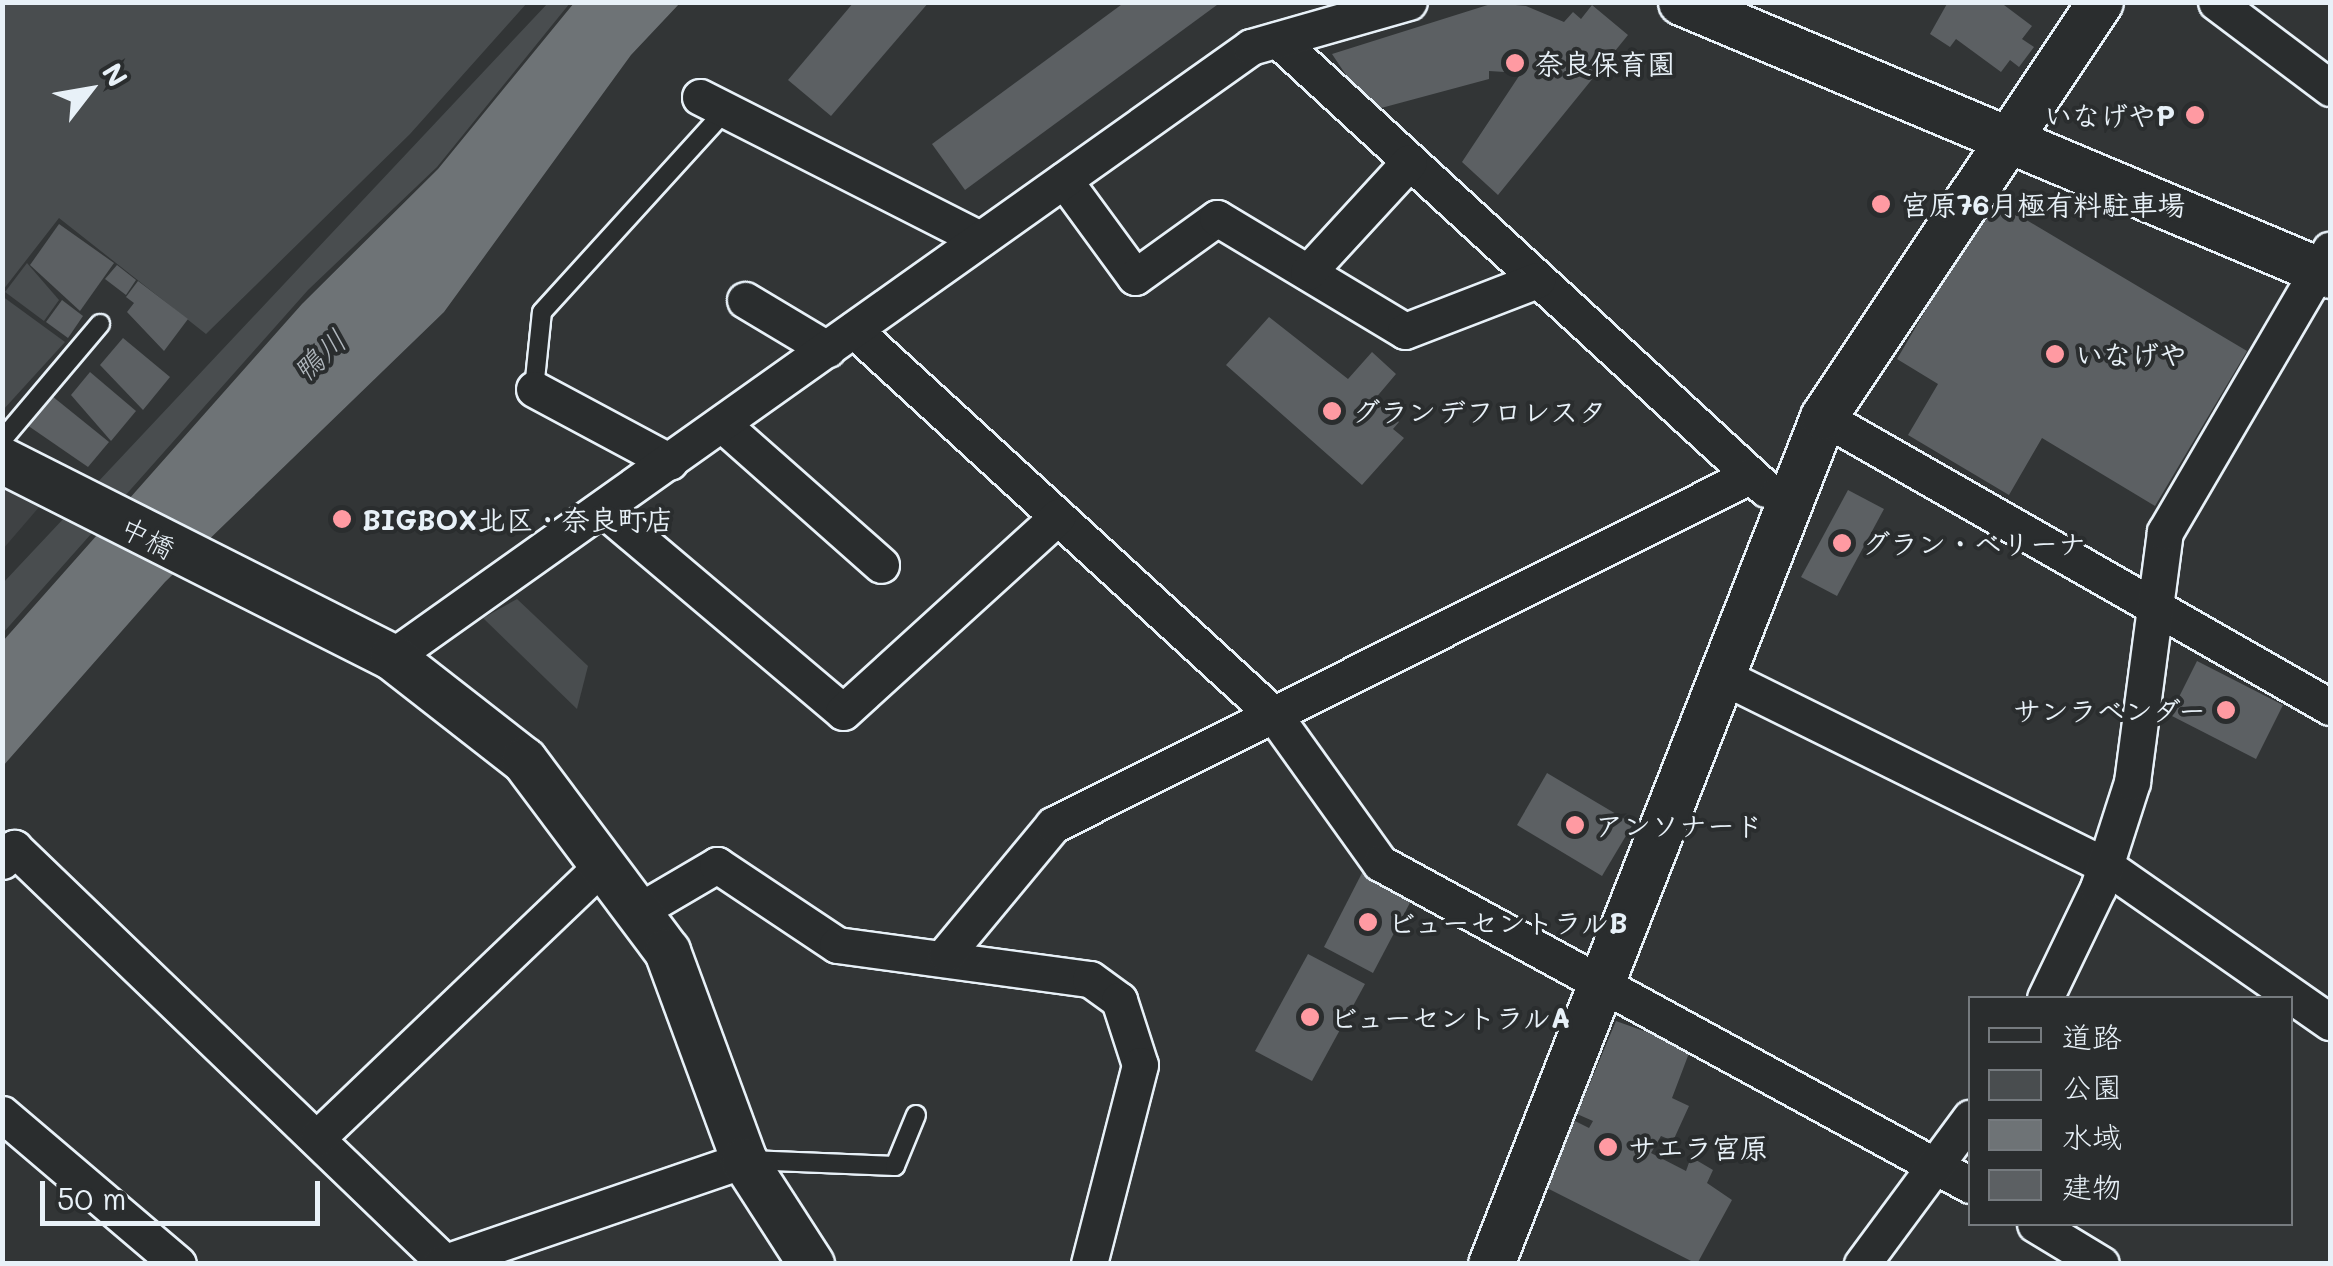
<!DOCTYPE html>
<html>
<head>
<meta charset="utf-8">
<style>
  body { margin:0 }
  #map { position:relative; width:2333px; height:1266px; overflow:hidden; background:#323536; font-family:Mali,"Klee One",sans-serif }
  div>[style] { position:absolute }
  .built>* { inset:0; background:#3f4244 }
  .green>* { inset:0; background:#494d4f }
  .water>* { inset:0; background:#6e7376 }
  .building>* { inset:0; background:#5c6063 }
  .roads { filter:drop-shadow(2px 0 #e8f1f8) drop-shadow(-2px 0 #e8f1f8) drop-shadow(0 2px #e8f1f8) drop-shadow(0 -2px #e8f1f8) }
  .service>* { height:18px; margin:-9px; padding:0 9px; transform-origin:9px; border-radius:9px; background:#2a2d2e }
  .minor>* { height:35px; margin:-17.5px; padding:0 17.5px; transform-origin:17.5px; border-radius:17.5px; background:#2a2d2e }
  .tertiary>* { height:45px; margin:-22.5px; padding:0 22.5px; transform-origin:22.5px; border-radius:22.5px; background:#2a2d2e }
  .dots>* { width:28px; height:28px; translate:-50% -50%; box-sizing:border-box; border:5px solid #2a2d2e; border-radius:50% }
  span { translate:-50% -50%; white-space:nowrap; text-align:center; line-height:1.15; -webkit-text-stroke:8px #2a2d2e; paint-order:stroke }
  .poi-label { font-size:28px; color:#e8f1f8; font-weight:700 }
  .left { translate:0 -50%; text-align:left }
  .right { translate:-100% -50%; text-align:right }
  .street-label { font-size:28px; color:#e8f1f8 }
  .water-label { font-size:30px; color:#b1b8be; font-style:italic }
  .frame { position:absolute; inset:0; border:5px solid #e8f1f8; pointer-events:none }
  .legend { position:absolute; left:1968px; top:996px; width:325px; height:230px; box-sizing:border-box; background:#2a2d2e; border:2px solid #767b7f; margin:0; padding:12px 18px; list-style:none; font-size:30px; color:#e8f1f8 }
  .legend li { display:flex; align-items:center; gap:20px; height:50px }
  .legend b { width:50px; border:2px solid #767b7f }
  .north { position:absolute; left:40px; top:40px; width:100px; height:100px; -webkit-text-stroke:8px #2a2d2e; paint-order:stroke; rotate:59deg; font-size:28px; font-weight:700; line-height:40px; text-align:center; color:#e8f1f8 }
  .north::after { content:''; display:block; margin:auto; width:35px; height:45px; background:#e8f1f8; clip-path:polygon(50% 0,100% 100%,50% 72%,0 100%) }
  .scale { position:absolute; left:40px; top:1181px; width:280px; height:45px; box-sizing:border-box; border:5px solid #e8f1f8; border-top:0; padding-left:12px; font-size:30px; line-height:35px; white-space:nowrap; color:#e8f1f8; -webkit-text-stroke:8px #2a2d2e; paint-order:stroke }
</style>
</head>
<body>
<div id="map">
  <div class="built">
    <div style="clip-path:polygon(3px 486px,40px 506px,3px 549px)"></div>
  </div>
  <div class="green">
    <div style="clip-path:polygon(2px 3px,527px 3px,410px 134px,206px 334px,59px 218px,3px 290px)"></div>
    <div style="clip-path:polygon(548px 3px,570px 3px,437px 167px,308px 290px,3px 633px,3px 583px)"></div>
    <div style="clip-path:polygon(27px 263px,59px 300px,44px 321px,5px 292px)"></div>
    <div style="clip-path:polygon(2px 296px,65px 342px,3px 410px,2px 410px)"></div>
    <div style="clip-path:polygon(517px 599px,588px 666px,577px 709px,483px 618px)"></div>
  </div>
  <div class="water">
    <div style="clip-path:polygon(574px 3px,680px 3px,631px 55px,444px 312px,165px 582px,3px 766px,3px 641px,302px 304px,438px 169px)"></div>
  </div>
  <div class="building">
    <div style="clip-path:polygon(854px 2px,929px 2px,831px 116px,788px 80px)"></div>
    <div style="clip-path:polygon(1125px 2px,1221px 2px,965px 190px,932px 144px)"></div>
    <div style="clip-path:polygon(1948px 2px,2000px 2px,2032px 26px,2022px 39px,2034px 47px,2019px 67px,2010px 60px,2001px 72px,1956px 39px,1950px 47px,1930px 34px)"></div>
    <div style="clip-path:polygon(1494px 3px,1526px 6px,1564px 22px,1573px 12px,1581px 19px,1592px 5px,1628px 35px,1498px 195px,1462px 162px,1521px 73px,1489px 71px,1489px 79px,1370px 111px,1332px 54px)"></div>
    <div style="clip-path:polygon(1991px 199px,2247px 351px,2155px 506px,2042px 438px,2009px 495px,1908px 435px,1938px 384px,1897px 359px)"></div>
    <div style="clip-path:polygon(59px 224px,114px 263px,80px 311px,30px 265px)"></div>
    <div style="clip-path:polygon(117px 265px,136px 280px,126px 295px,105px 279px)"></div>
    <div style="clip-path:polygon(138px 281px,188px 319px,164px 351px,127px 312px,134px 303px,126px 297px)"></div>
    <div style="clip-path:polygon(62px 300px,83px 316px,68px 338px,46px 322px)"></div>
    <div style="clip-path:polygon(1269px 317px,1348px 379px,1372px 352px,1396px 374px,1374px 400px,1399px 422px,1393px 429px,1404px 438px,1362px 485px,1226px 365px)"></div>
    <div style="clip-path:polygon(123px 338px,170px 377px,143px 410px,100px 365px)"></div>
    <div style="clip-path:polygon(90px 372px,136px 411px,111px 441px,71px 395px)"></div>
    <div style="clip-path:polygon(52px 396px,109px 442px,88px 467px,27px 425px)"></div>
    <div style="clip-path:polygon(1848px 490px,1884px 509px,1837px 596px,1801px 577px)"></div>
    <div style="clip-path:polygon(2197px 661px,2283px 705px,2256px 759px,2170px 715px)"></div>
    <div style="clip-path:polygon(1547px 773px,1633px 824px,1602px 876px,1517px 825px)"></div>
    <div style="clip-path:polygon(1363px 871px,1413px 897px,1373px 973px,1324px 947px)"></div>
    <div style="clip-path:polygon(1308px 954px,1365px 984px,1312px 1081px,1255px 1051px)"></div>
    <div style="clip-path:polygon(1616px 1021px,1691px 1048px,1672px 1098px,1689px 1106px,1673px 1141px,1661px 1136px,1651px 1153px,1686px 1171px,1691px 1157px,1713px 1170px,1707px 1183px,1732px 1200px,1697px 1264px,1545px 1187px,1573px 1120px,1589px 1128px,1593px 1121px,1577px 1114px)"></div>
  </div>
  <div class="roads">
    <div class="service">
      <div style="left:534px;top:389px;width:77px;rotate:-84.1deg"></div>
      <div style="left:542px;top:312px;width:273px;rotate:-47.7deg"></div>
      <div style="left:2px;top:440px;width:152px;rotate:-49.8deg"></div>
      <div style="left:749px;top:1160px;width:146px;rotate:2.4deg"></div>
      <div style="left:895px;top:1166px;width:55px;rotate:-67.6deg"></div>
    </div>
    <div class="minor">
      <div style="left:2216px;top:2px;width:143px;rotate:37deg"></div>
      <div style="left:1278px;top:40px;width:663px;rotate:42.62deg"></div>
      <div style="left:700px;top:97px;width:314px;rotate:26.9deg"></div>
      <div style="left:1064px;top:180px;width:120px;rotate:53.8deg"></div>
      <div style="left:1135px;top:277px;width:101px;rotate:-35.7deg"></div>
      <div style="left:1217px;top:218px;width:219px;rotate:31deg"></div>
      <div style="left:1405px;top:331px;width:142px;rotate:-21.1deg"></div>
      <div style="left:1308px;top:272px;width:149px;rotate:-47.4deg"></div>
      <div style="left:745px;top:300px;width:96px;rotate:30.9deg"></div>
      <div style="left:854px;top:330px;width:570px;rotate:42.51deg"></div>
      <div style="left:1274px;top:715px;width:182px;rotate:54.4deg"></div>
      <div style="left:1380px;top:863px;width:672px;rotate:28.62deg"></div>
      <div style="left:534px;top:389px;width:154px;rotate:28.2deg"></div>
      <div style="left:1823px;top:417px;width:584px;rotate:29.77deg"></div>
      <div style="left:723px;top:425px;width:211px;rotate:41.5deg"></div>
      <div style="left:603px;top:509px;width:314px;rotate:40.2deg"></div>
      <div style="left:843px;top:712px;width:290px;rotate:-42.3deg"></div>
      <div style="left:392px;top:657px;width:1054px;rotate:-35.38deg"></div>
      <div style="left:1251px;top:47px;width:164px;rotate:-15.9deg"></div>
      <div style="left:1722px;top:676px;width:428px;rotate:26.3deg"></div>
      <div style="left:2106px;top:866px;width:273px;rotate:34.9deg"></div>
      <div style="left:2px;top:861px;width:18px;rotate:-47deg"></div>
      <div style="left:14px;top:848px;width:595px;rotate:43.91deg"></div>
      <div style="left:642px;top:909px;width:87px;rotate:-30.4deg"></div>
      <div style="left:717px;top:865px;width:144px;rotate:33.7deg"></div>
      <div style="left:837px;top:945px;width:255px;rotate:7.7deg"></div>
      <div style="left:1090px;top:979px;width:36px;rotate:36deg"></div>
      <div style="left:1119px;top:1000px;width:68px;rotate:72.1deg"></div>
      <div style="left:1140px;top:1065px;width:205px;rotate:104.4deg"></div>
      <div style="left:946px;top:954px;width:168px;rotate:-50.3deg"></div>
      <div style="left:1053px;top:825px;width:779px;rotate:-26.63deg"></div>
      <div style="left:2045px;top:998px;width:122px;rotate:-64.3deg"></div>
      <div style="left:2098px;top:888px;width:111px;rotate:-72.2deg"></div>
      <div style="left:2132px;top:782px;width:252px;rotate:-82.5deg"></div>
      <div style="left:2165px;top:532px;width:327px;rotate:-59.7deg"></div>
      <div style="left:2px;top:1114px;width:231px;rotate:40.4deg"></div>
      <div style="left:318px;top:1137px;width:397px;rotate:-43.7deg"></div>
      <div style="left:2035px;top:1224px;width:77px;rotate:31.2deg"></div>
      <div style="left:440px;top:1264px;width:321px;rotate:-18.9deg"></div>
      <div style="left:1862px;top:1264px;width:182px;rotate:-53.5deg"></div>
    </div>
    <div class="tertiary">
      <div style="left:1681px;top:2px;width:704px;rotate:22.81deg"></div>
      <div style="left:2px;top:460px;width:437px;rotate:26.8deg"></div>
      <div style="left:392px;top:657px;width:167px;rotate:38deg"></div>
      <div style="left:524px;top:760px;width:239px;rotate:53.2deg"></div>
      <div style="left:667px;top:951px;width:223px;rotate:69.8deg"></div>
      <div style="left:744px;top:1160px;width:124px;rotate:57.2deg"></div>
      <div style="left:1491px;top:1264px;width:910px;rotate:-68.6deg"></div>
      <div style="left:1823px;top:417px;width:499px;rotate:-56.3deg"></div>
    </div>
  </div>
  <div class="dots">
    <div style="left:1515px;top:63px;background:#ff9aa2"></div>
    <div style="left:2195px;top:115px;background:#ff9aa2"></div>
    <div style="left:1881px;top:204px;background:#ff9aa2"></div>
    <div style="left:2055px;top:354px;background:#ff9aa2"></div>
    <div style="left:1332px;top:411px;background:#ff9aa2"></div>
    <div style="left:342px;top:519px;background:#ff9aa2"></div>
    <div style="left:1842px;top:543px;background:#ff9aa2"></div>
    <div style="left:2226px;top:710px;background:#ff9aa2"></div>
    <div style="left:1575px;top:825px;background:#ff9aa2"></div>
    <div style="left:1368px;top:922px;background:#ff9aa2"></div>
    <div style="left:1310px;top:1017px;background:#ff9aa2"></div>
    <div style="left:1608px;top:1147px;background:#ff9aa2"></div>
  </div>
  <div class="poi-label">
    <span class="left" style="left:1535px;top:63px">奈良保育園</span>
    <span class="right" style="left:2175px;top:115px">いなげやP</span>
    <span class="left" style="left:1901px;top:204px">宮原76月極有料駐車場</span>
    <span class="left" style="left:2075px;top:354px">いなげや</span>
    <span class="left" style="left:1352px;top:411px">グランデフロレスタ</span>
    <span class="left" style="left:362px;top:519px">BIGBOX北区・奈良町店</span>
    <span class="left" style="left:1862px;top:543px">グラン・ベリーナ</span>
    <span class="right" style="left:2206px;top:710px">サンラベンダー</span>
    <span class="left" style="left:1595px;top:825px">アンソナード</span>
    <span class="left" style="left:1388px;top:922px">ビューセントラルB</span>
    <span class="left" style="left:1330px;top:1017px">ビューセントラルA</span>
    <span class="left" style="left:1628px;top:1147px">サエラ宮原</span>
  </div>
  <div class="street-label">
    <span style="left:148px;top:537px;rotate:27deg">中橋</span>
  </div>
  <div class="water-label">
    <span style="left:319px;top:355px;rotate:-43deg">鴨川</span>
  </div>
  <div class="frame"></div>
  <ul class="legend">
  <li><b style="height:12px;background:#2a2d2e"></b>道路</li>
  <li><b style="height:28px;background:#494d4f"></b>公園</li>
  <li><b style="height:28px;background:#6e7376"></b>水域</li>
  <li><b style="height:28px;background:#5c6063"></b>建物</li>
  </ul>
  <div class="north">N</div>
  <div class="scale">50 m</div>
</div>
</body>
</html>
